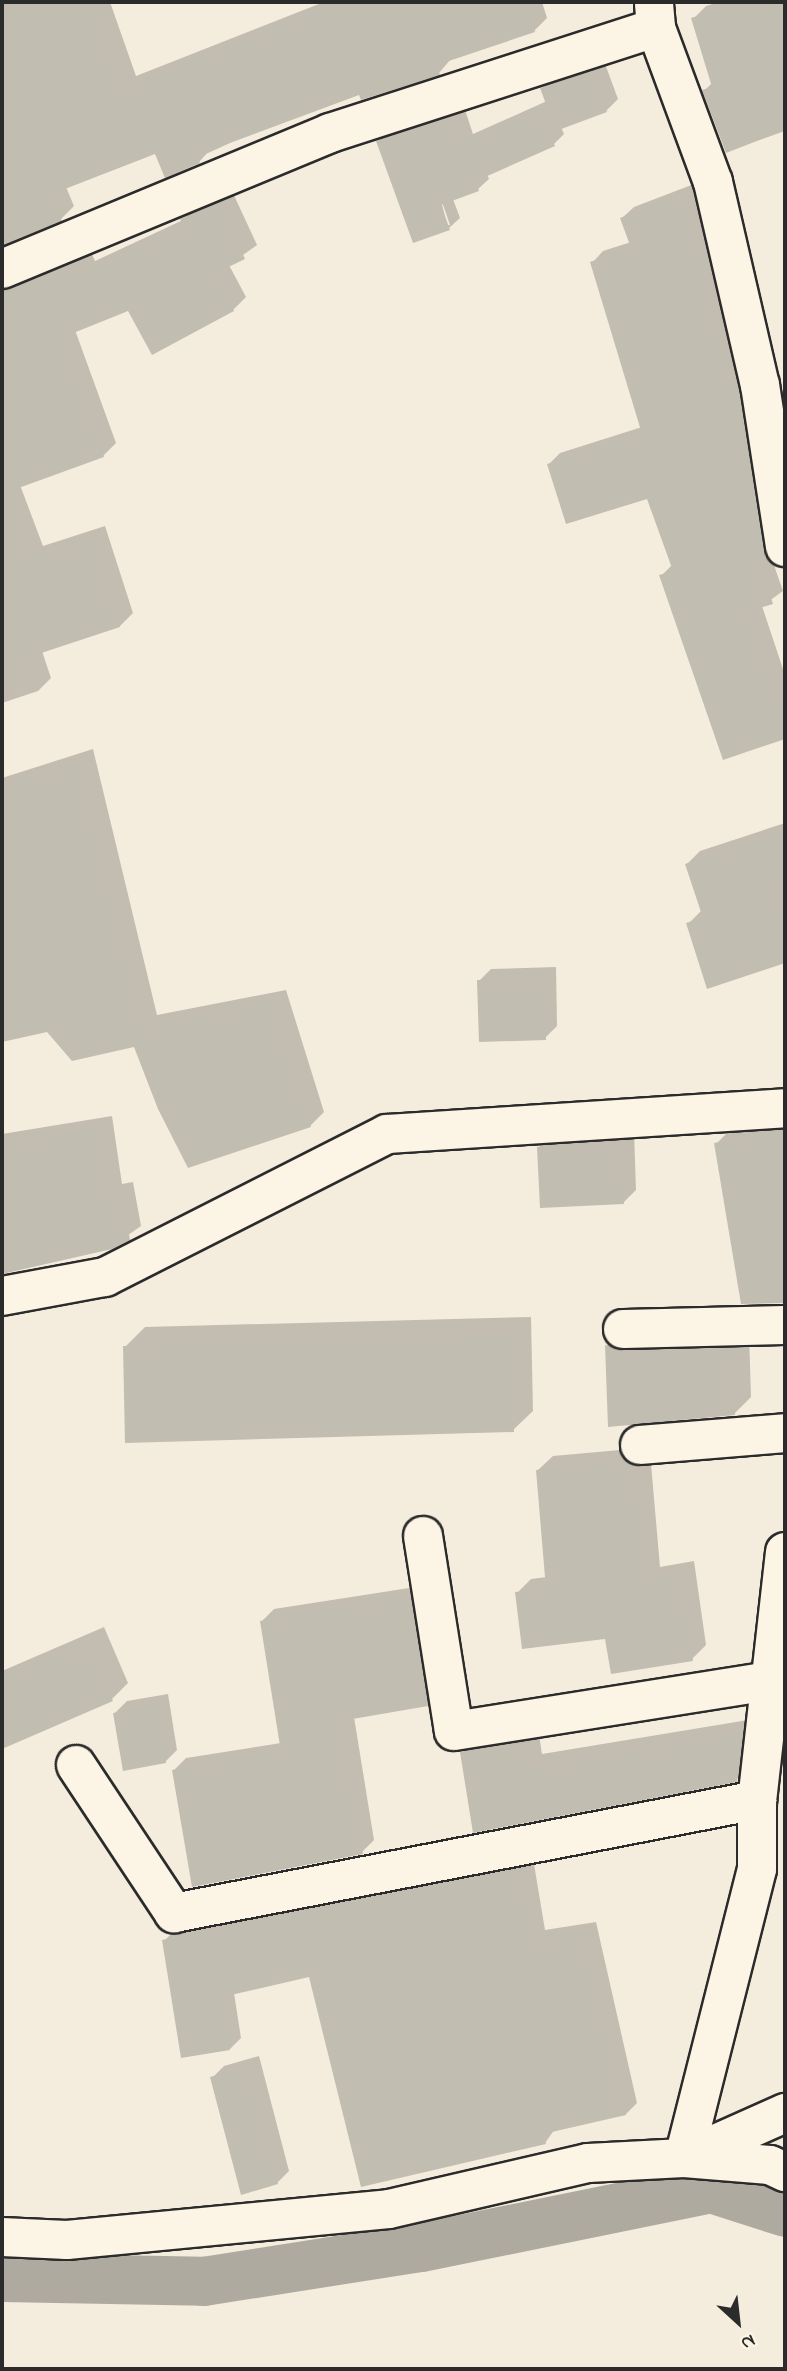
<!DOCTYPE html>
<html>
<head>
<meta charset="utf-8">
<style>
  body { margin:0 }
  #map { position:relative; width:787px; height:2371px; overflow:hidden; background:#f4edde; font-family:"Indie Flower",sans-serif }
  div>[style] { position:absolute }
  .shadow>* { inset:0; background:#0003 }
  .canal>* { height:49px; margin:-24.5px; padding:0 24.5px; transform-origin:24.5px; border-radius:24.5px; background:#afaaa0 }
  .building>* { inset:0; background:#c2bdb1 }
  .roads { filter:drop-shadow(2px 0 #2b2b2b) drop-shadow(-2px 0 #2b2b2b) drop-shadow(0 2px #2b2b2b) drop-shadow(0 -2px #2b2b2b) }
  .minor>* { height:38px; margin:-19px; padding:0 19px; transform-origin:19px; border-radius:19px; background:#fcf5e5 }
  span { translate:-50% -50%; white-space:nowrap; text-align:center; line-height:1.15; -webkit-text-stroke:5px #fcf5e5; paint-order:stroke }
  .frame { position:absolute; inset:0; border:4px solid #2b2b2b; pointer-events:none }
  .north { position:absolute; left:703px; top:2287px; width:70px; height:70px; -webkit-text-stroke:5px #fcf5e5; paint-order:stroke; rotate:153deg; font-size:19px; font-weight:700; line-height:28px; text-align:center; color:#2b2b2b }
  .north::after { content:''; display:block; margin:auto; width:24px; height:32px; background:#2b2b2b; clip-path:polygon(50% 0,100% 100%,50% 72%,0 100%) }
</style>
</head>
<body>
<div id="map">
  <div class="shadow">
    <div style="clip-path:polygon(2px 2px,110px 2px,136px 76px,324px 2px,542px 2px,547px 18px,534px 31px,451px 59px,439px 73px,360px 93px,211px 149px,199px 162px,156px 151px,66px 187px,74px 206px,61px 219px,2px 246px,2px 124px,7px 122px,2px 109px)"></div>
    <div style="clip-path:polygon(719px 2px,785px 2px,785px 131px,727px 151px,704px 91px,712px 83px,693px 19px,706px 6px)"></div>
    <div style="clip-path:polygon(evenodd,604px 61px,618px 99px,606px 111px,561px 127px,564px 134px,553px 145px,487px 174px,489px 179px,478px 189px,453px 199px,460px 218px,449px 228px,414px 241px,378px 142px,388px 131px,464px 107px,473px 134px,547px 101px,542px 89px,554px 77px,604px 61px,440px 196px,450px 225px,447px 225px,440px 196px)"></div>
    <div style="clip-path:polygon(694px 184px,724px 269px,761px 453px,740px 467px,783px 591px,762px 606px,785px 675px,785px 737px,725px 757px,661px 576px,672px 565px,648px 496px,549px 464px,560px 453px,642px 427px,592px 263px,603px 251px,631px 242px,622px 218px,634px 207px)"></div>
    <div style="clip-path:polygon(232px 191px,257px 245px,229px 265px,246px 297px,233px 310px,129px 308px,75px 330px,116px 443px,103px 456px,20px 485px,43px 546px,105px 526px,133px 613px,120px 626px,42px 651px,51px 678px,38px 691px,2px 703px,2px 273px,90px 250px,95px 261px,183px 220px,195px 206px)"></div>
    <div style="clip-path:polygon(93px 749px,157px 1015px,286px 990px,324px 1112px,310px 1126px,135px 1045px,47px 1030px,2px 1040px,2px 778px)"></div>
    <div style="clip-path:polygon(785px 823px,785px 962px,708px 987px,688px 924px,701px 911px,687px 864px,700px 851px)"></div>
    <div style="clip-path:polygon(556px 967px,557px 1026px,545px 1038px,479px 981px,491px 969px)"></div>
    <div style="clip-path:polygon(112px 1116px,122px 1184px,133px 1182px,141px 1226px,111px 1247px,2px 1272px,2px 1134px)"></div>
    <div style="clip-path:polygon(785px 1119px,785px 1299px,742px 1302px,716px 1144px,732px 1128px)"></div>
    <div style="clip-path:polygon(634px 1132px,636px 1190px,624px 1202px,539px 1147px,551px 1135px)"></div>
    <div style="clip-path:polygon(531px 1317px,533px 1411px,513px 1430px,125px 1347px,145px 1327px)"></div>
    <div style="clip-path:polygon(623px 1329px,749px 1332px,751px 1397px,734px 1414px,607px 1346px)"></div>
    <div style="clip-path:polygon(642px 1448px,650px 1452px,660px 1567px,694px 1561px,706px 1645px,692px 1659px,607px 1637px,517px 1593px,531px 1579px,547px 1577px,538px 1470px,553px 1456px)"></div>
    <div style="clip-path:polygon(422px 1586px,439px 1693px,427px 1705px,354px 1717px,374px 1840px,362px 1852px,174px 1770px,186px 1758px,281px 1743px,262px 1621px,274px 1609px)"></div>
    <div style="clip-path:polygon(104px 1627px,128px 1683px,112px 1699px,2px 1747px,2px 1671px)"></div>
    <div style="clip-path:polygon(168px 1694px,177px 1750px,165px 1762px,115px 1713px,127px 1701px)"></div>
    <div style="clip-path:polygon(754px 1719px,751px 1765px,736px 1780px,474px 1831px,462px 1753px,476px 1738px,538px 1728px,542px 1754px)"></div>
    <div style="clip-path:polygon(533px 1858px,545px 1930px,596px 1922px,637px 2103px,626px 2114px,555px 2129px,545px 2143px,310px 1974px,234px 1993px,241px 2038px,230px 2049px,164px 1941px,175px 1930px)"></div>
    <div style="clip-path:polygon(259px 2056px,289px 2171px,277px 2183px,212px 2078px,224px 2066px)"></div>
  </div>
  <div class="canal">
    <div style="left:2px;top:2277px;width:201px;rotate:1.1deg"></div>
    <div style="left:203px;top:2281px;width:221px;rotate:-8.9deg"></div>
    <div style="left:421px;top:2247px;width:295px;rotate:-11.5deg"></div>
    <div style="left:710px;top:2188px;width:79px;rotate:17.7deg"></div>
  </div>
  <div class="building">
    <div style="clip-path:polygon(32px 2px,91px 2px,123px 88px,341px 2px,525px 2px,535px 32px,437px 65px,440px 75px,361px 100px,359px 95px,230px 143px,197px 158px,200px 163px,165px 178px,155px 154px,52px 194px,62px 221px,2px 245px,2px 13px)"></div>
    <div style="clip-path:polygon(745px 2px,780px 2px,785px 17px,785px 130px,726px 153px,702px 90px,712px 87px,691px 18px)"></div>
    <div style="clip-path:polygon(592px 72px,607px 112px,556px 131px,540px 88px)"></div>
    <div style="clip-path:polygon(538px 109px,555px 146px,476px 181px,479px 191px,441px 205px,450px 230px,413px 243px,376px 141px,454px 116px,463px 143px)"></div>
    <div style="clip-path:polygon(682px 195px,713px 281px,716px 291px,707px 295px,741px 405px,767px 559px,759px 560px,773px 604px,749px 611px,785px 720px,785px 739px,723px 760px,659px 575px,673px 571px,647px 499px,566px 524px,547px 464px,642px 434px,590px 262px,631px 248px,620px 218px)"></div>
    <div style="clip-path:polygon(219px 203px,245px 259px,214px 274px,234px 311px,152px 355px,128px 311px,61px 338px,104px 457px,2px 494px,2px 290px,77px 261px,82px 273px,183px 226px,180px 219px)"></div>
    <div style="clip-path:polygon(92px 538px,120px 627px,2px 666px,2px 567px)"></div>
    <div style="clip-path:polygon(79px 762px,144px 1028px,272px 1003px,311px 1127px,188px 1168px,158px 1109px,134px 1047px,72px 1061px,47px 1032px,2px 1042px,2px 786px)"></div>
    <div style="clip-path:polygon(785px 831px,785px 887px,774px 890px,785px 925px,785px 963px,707px 989px,686px 923px,703px 918px,685px 864px)"></div>
    <div style="clip-path:polygon(544px 979px,546px 1040px,479px 1042px,477px 980px)"></div>
    <div style="clip-path:polygon(100px 1127px,111px 1195px,122px 1193px,130px 1240px,112px 1249px,2px 1274px,2px 1147px)"></div>
    <div style="clip-path:polygon(785px 1132px,785px 1303px,741px 1304px,714px 1143px)"></div>
    <div style="clip-path:polygon(622px 1143px,624px 1204px,540px 1208px,537px 1147px)"></div>
    <div style="clip-path:polygon(512px 1336px,514px 1432px,125px 1443px,123px 1346px)"></div>
    <div style="clip-path:polygon(605px 1345px,624px 1351px,733px 1348px,735px 1415px,608px 1427px)"></div>
    <div style="clip-path:polygon(627px 1461px,636px 1466px,646px 1580px,680px 1575px,693px 1661px,611px 1674px,605px 1639px,522px 1649px,515px 1592px,546px 1589px,536px 1470px)"></div>
    <div style="clip-path:polygon(411px 1597px,428px 1706px,341px 1721px,363px 1854px,192px 1887px,172px 1770px,281px 1752px,260px 1621px)"></div>
    <div style="clip-path:polygon(87px 1643px,113px 1701px,2px 1749px,2px 1680px)"></div>
    <div style="clip-path:polygon(157px 1705px,166px 1763px,123px 1771px,113px 1713px)"></div>
    <div style="clip-path:polygon(739px 1733px,737px 1782px,473px 1833px,460px 1752px,523px 1742px,528px 1768px)"></div>
    <div style="clip-path:polygon(522px 1868px,534px 1940px,585px 1932px,626px 2115px,543px 2134px,546px 2144px,361px 2187px,309px 1977px,222px 1997px,230px 2050px,181px 2058px,162px 1940px)"></div>
    <div style="clip-path:polygon(247px 2067px,278px 2184px,241px 2195px,210px 2077px)"></div>
  </div>
  <div class="roads">
    <div class="minor">
      <div style="left:654px;top:4px;width:24px;rotate:85deg"></div>
      <div style="left:656px;top:28px;width:164px;rotate:69.7deg"></div>
      <div style="left:713px;top:182px;width:208px;rotate:77deg"></div>
      <div style="left:760px;top:385px;width:164px;rotate:81.2deg"></div>
      <div style="left:2px;top:269px;width:355px;rotate:-22.5deg"></div>
      <div style="left:330px;top:133px;width:342px;rotate:-17.9deg"></div>
      <div style="left:2px;top:1296px;width:105px;rotate:-10.5deg"></div>
      <div style="left:105px;top:1277px;width:316px;rotate:-26.9deg"></div>
      <div style="left:387px;top:1134px;width:399px;rotate:-3.7deg"></div>
      <div style="left:623px;top:1329px;width:162px;rotate:-1.4deg"></div>
      <div style="left:640px;top:1445px;width:145px;rotate:-4.7deg"></div>
      <div style="left:423px;top:1536px;width:197px;rotate:81deg"></div>
      <div style="left:454px;top:1731px;width:318px;rotate:-9deg"></div>
      <div style="left:785px;top:1552px;width:250px;rotate:96.4deg"></div>
      <div style="left:757px;top:1800px;width:69px;rotate:90deg"></div>
      <div style="left:757px;top:1869px;width:298px;rotate:104.2deg"></div>
      <div style="left:684px;top:2158px;width:111px;rotate:-24deg"></div>
      <div style="left:76px;top:1765px;width:178px;rotate:56.5deg"></div>
      <div style="left:174px;top:1913px;width:594px;rotate:-10.97deg"></div>
      <div style="left:2px;top:2237px;width:65px;rotate:2.6deg"></div>
      <div style="left:67px;top:2240px;width:323px;rotate:-5.5deg"></div>
      <div style="left:389px;top:2209px;width:204px;rotate:-13deg"></div>
      <div style="left:588px;top:2163px;width:96px;rotate:-3deg"></div>
      <div style="left:684px;top:2158px;width:86px;rotate:4.7deg"></div>
      <div style="left:770px;top:2165px;width:17px;rotate:25deg"></div>
    </div>
  </div>
  <div class="frame"></div>
  <div class="north">N</div>
</div>
</body>
</html>
